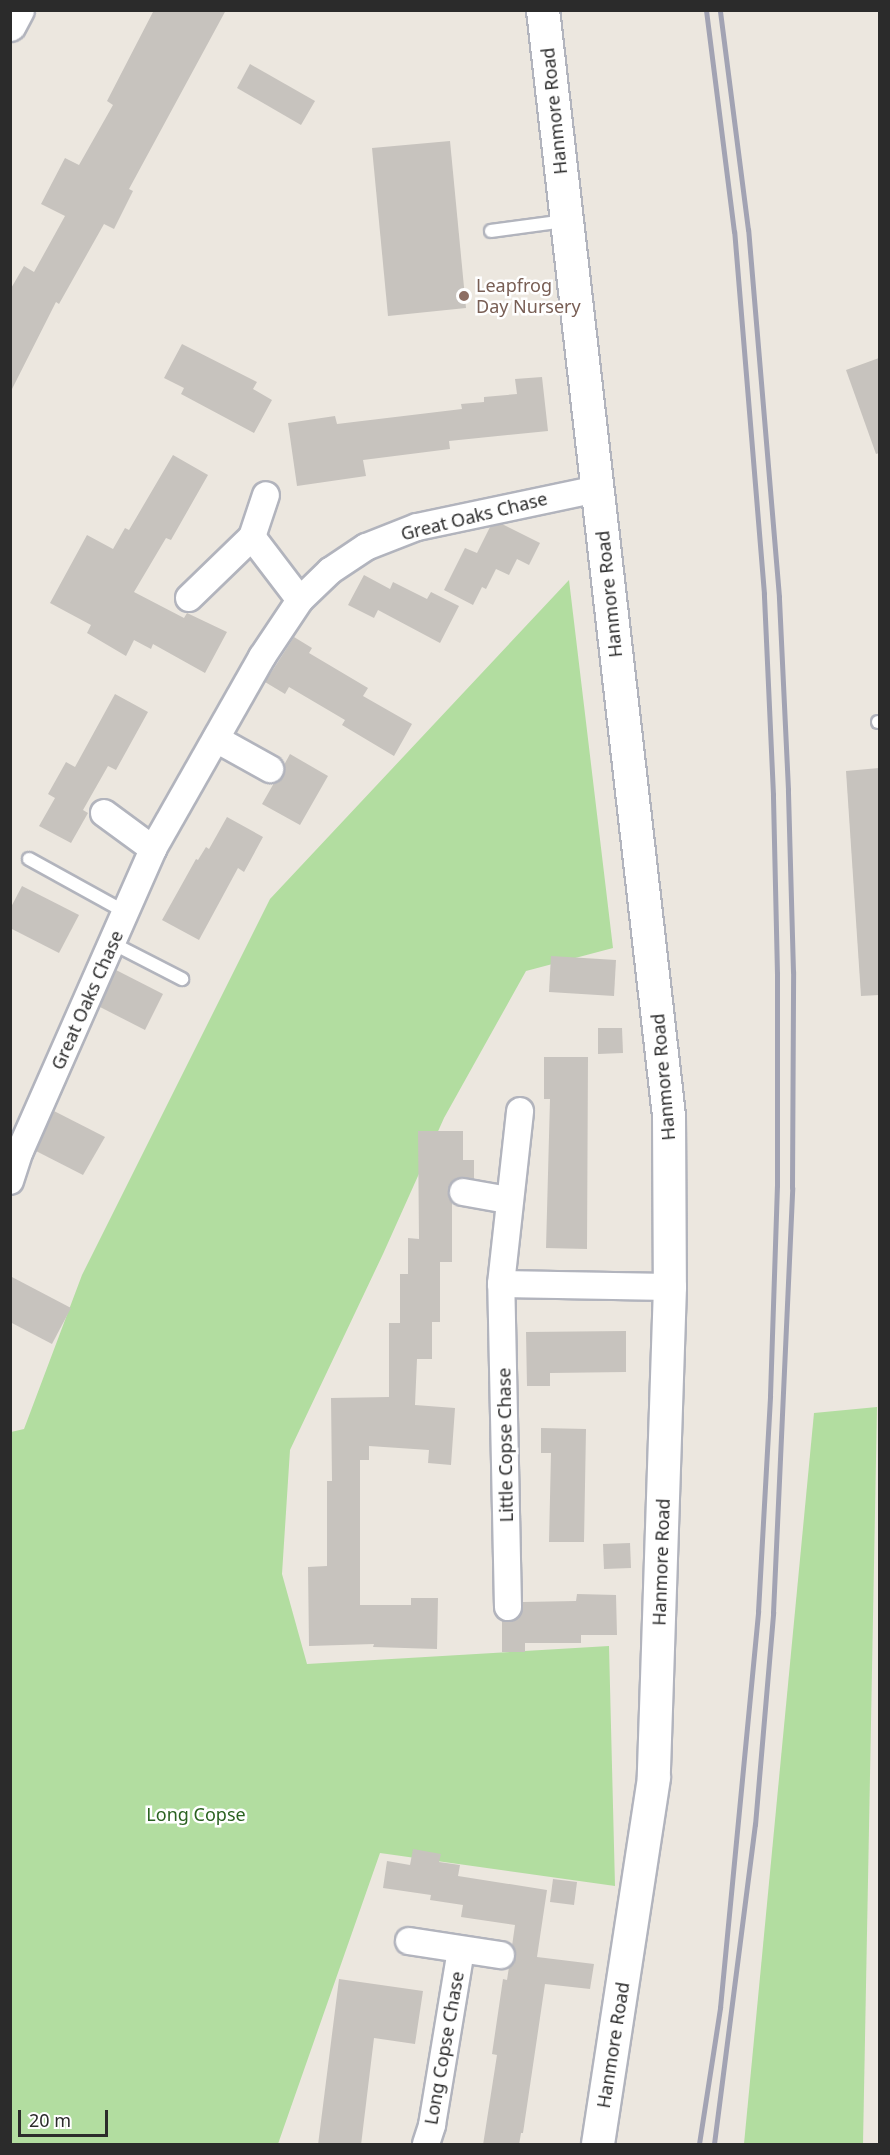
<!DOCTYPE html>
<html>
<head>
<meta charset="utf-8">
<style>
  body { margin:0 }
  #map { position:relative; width:890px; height:2155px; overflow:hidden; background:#ece7df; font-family:"Noto Sans",sans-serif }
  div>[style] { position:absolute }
  .green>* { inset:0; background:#b2dda0 }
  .building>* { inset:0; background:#c7c3be }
  .roads { filter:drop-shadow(2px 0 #b2b4bd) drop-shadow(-2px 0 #b2b4bd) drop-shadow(0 2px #b2b4bd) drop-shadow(0 -2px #b2b4bd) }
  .service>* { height:12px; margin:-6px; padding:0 6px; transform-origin:6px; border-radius:6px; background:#fff }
  .minor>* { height:26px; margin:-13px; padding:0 13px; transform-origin:13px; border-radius:13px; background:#fff }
  .tertiary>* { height:32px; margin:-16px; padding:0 16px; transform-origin:16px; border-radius:16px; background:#fff }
  .rail>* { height:4.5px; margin:-2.25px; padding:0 2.25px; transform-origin:2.25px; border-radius:2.25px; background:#a2a3b3 }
  .dots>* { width:16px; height:16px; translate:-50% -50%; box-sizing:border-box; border:3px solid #fff; border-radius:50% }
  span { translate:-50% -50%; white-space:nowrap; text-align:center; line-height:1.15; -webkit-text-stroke:5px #fff; paint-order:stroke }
  .street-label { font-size:18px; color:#2b2b2b }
  .education-label { font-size:18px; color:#785e54 }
  .left { translate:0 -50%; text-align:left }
  .park-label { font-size:18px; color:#2b6221 }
  .frame { position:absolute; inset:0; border:12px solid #2b2b2b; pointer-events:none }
  .scale { position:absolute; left:18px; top:2110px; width:90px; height:27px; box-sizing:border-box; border:3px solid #2b2b2b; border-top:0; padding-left:8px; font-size:18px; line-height:21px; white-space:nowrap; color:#2b2b2b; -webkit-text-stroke:4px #fff; paint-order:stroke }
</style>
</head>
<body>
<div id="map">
  <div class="green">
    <div style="clip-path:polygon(569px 580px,613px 948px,526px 971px,444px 1118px,383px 1254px,290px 1450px,282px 1574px,307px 1664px,609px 1646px,615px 1886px,380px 1853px,278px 2144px,11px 2144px,11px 1432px,24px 1429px,82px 1275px,270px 899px)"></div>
    <div style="clip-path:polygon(877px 1407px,863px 2144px,744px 2144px,814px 1413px)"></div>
  </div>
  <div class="building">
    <div style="clip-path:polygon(154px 10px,226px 10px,129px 189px,133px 191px,114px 229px,104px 224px,59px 304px,56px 302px,10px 393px,10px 290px,24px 266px,34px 272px,65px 216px,41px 204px,65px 158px,79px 165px,113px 105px,107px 101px)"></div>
    <div style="clip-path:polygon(250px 64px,315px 101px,301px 125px,237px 88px)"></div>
    <div style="clip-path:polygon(450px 141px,466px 308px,388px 316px,372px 148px)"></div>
    <div style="clip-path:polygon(182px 344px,257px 382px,253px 389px,272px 400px,254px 433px,181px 394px,184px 388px,164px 378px)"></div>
    <div style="clip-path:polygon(879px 358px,879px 453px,876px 454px,846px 370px)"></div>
    <div style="clip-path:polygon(542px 377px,548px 431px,449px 441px,450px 449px,363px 460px,366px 476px,297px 486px,288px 423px,335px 416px,337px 424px,462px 409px,461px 404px,484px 402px,484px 397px,517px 394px,515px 379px)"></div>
    <div style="clip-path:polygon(173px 455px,208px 475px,171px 540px,166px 538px,134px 592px,184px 618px,187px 613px,227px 632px,205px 673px,153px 644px,151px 649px,134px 640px,126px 656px,87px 633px,91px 625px,50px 603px,87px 535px,113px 549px,125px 528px,129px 530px)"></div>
    <div style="clip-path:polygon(502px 524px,540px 543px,529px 565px,517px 559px,509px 575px,496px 569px,486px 589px,482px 587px,473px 605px,444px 590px,465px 548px,477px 553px,490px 527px)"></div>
    <div style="clip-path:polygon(364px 575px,390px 589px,393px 582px,427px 599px,431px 592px,459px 606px,440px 643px,378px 610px,374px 618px,348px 605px)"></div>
    <div style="clip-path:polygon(294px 637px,312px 648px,309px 653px,368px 688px,363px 696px,412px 724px,394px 756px,342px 725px,345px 720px,289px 687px,285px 694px,265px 682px)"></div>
    <div style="clip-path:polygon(115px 694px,148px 712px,116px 770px,108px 766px,83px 810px,88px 813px,71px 843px,39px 826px,55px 798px,48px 794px,66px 762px,75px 767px)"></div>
    <div style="clip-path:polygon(290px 754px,328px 776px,300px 825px,262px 804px,274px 783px,283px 777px,284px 765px)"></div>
    <div style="clip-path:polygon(879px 768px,879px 995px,861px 996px,846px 771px)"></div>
    <div style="clip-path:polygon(227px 817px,263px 837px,244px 872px,238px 868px,199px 940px,162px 920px,196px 859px,198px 860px,206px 847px,209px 849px)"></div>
    <div style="clip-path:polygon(22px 886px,79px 915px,59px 953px,10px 928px,10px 909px)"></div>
    <div style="clip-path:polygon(551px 956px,616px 960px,614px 996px,549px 992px)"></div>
    <div style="clip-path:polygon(116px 970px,163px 994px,145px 1030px,100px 1007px)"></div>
    <div style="clip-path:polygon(598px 1028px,622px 1028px,623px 1053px,598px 1054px)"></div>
    <div style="clip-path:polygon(544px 1057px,588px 1057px,587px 1249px,546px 1248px,550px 1099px,544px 1099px)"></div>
    <div style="clip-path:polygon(54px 1111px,105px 1137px,83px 1175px,36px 1151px)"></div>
    <div style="clip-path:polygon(418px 1131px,463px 1131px,463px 1160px,474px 1160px,474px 1179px,457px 1178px,448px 1189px,452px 1202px,452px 1262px,440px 1262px,440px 1322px,432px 1322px,432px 1359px,417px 1359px,415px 1405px,455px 1408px,451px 1465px,428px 1463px,429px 1450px,369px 1446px,369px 1460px,360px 1460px,360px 1605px,411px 1605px,411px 1598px,438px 1598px,437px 1649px,373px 1647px,374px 1644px,309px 1646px,308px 1567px,327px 1566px,327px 1481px,332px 1481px,331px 1398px,389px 1397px,389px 1323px,400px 1323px,400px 1274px,408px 1274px,408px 1238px,419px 1239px)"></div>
    <div style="clip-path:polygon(10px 1276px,71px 1308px,52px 1344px,10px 1322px)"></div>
    <div style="clip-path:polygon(626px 1331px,626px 1372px,550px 1373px,550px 1386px,527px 1386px,526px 1332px)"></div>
    <div style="clip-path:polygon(541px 1428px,586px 1429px,584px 1542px,549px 1542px,551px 1453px,541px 1453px)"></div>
    <div style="clip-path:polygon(630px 1543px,631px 1568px,604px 1569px,603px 1544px)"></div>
    <div style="clip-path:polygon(577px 1594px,616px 1595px,617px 1635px,581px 1635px,581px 1643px,525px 1643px,525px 1652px,502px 1652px,502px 1621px,516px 1619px,521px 1614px,523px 1602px,576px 1601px)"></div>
    <div style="clip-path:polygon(413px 1849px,441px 1854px,439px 1862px,460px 1865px,458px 1876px,547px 1890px,537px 1957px,594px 1964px,590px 1989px,545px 1984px,523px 2133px,521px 2133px,519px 2145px,483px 2145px,497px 2055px,492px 2054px,503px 1979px,507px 1980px,509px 1967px,516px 1958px,512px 1946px,515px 1925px,461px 1917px,463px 1905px,430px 1900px,431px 1895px,383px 1888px,387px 1861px,410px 1865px)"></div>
    <div style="clip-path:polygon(553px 1879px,577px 1882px,574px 1905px,550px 1902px)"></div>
    <div style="clip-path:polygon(339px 1979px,423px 1991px,415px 2044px,374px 2038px,361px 2145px,318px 2145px)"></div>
  </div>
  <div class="roads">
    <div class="service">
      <div style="left:491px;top:231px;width:75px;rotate:-7.7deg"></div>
      <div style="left:878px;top:722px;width:2px"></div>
      <div style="left:29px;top:859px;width:110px;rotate:28.9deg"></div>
      <div style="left:112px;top:943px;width:79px;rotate:27.2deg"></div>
    </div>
    <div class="minor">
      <div style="left:252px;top:537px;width:79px;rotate:52.7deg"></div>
      <div style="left:189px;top:598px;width:88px;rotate:-44.1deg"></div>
      <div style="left:252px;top:537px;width:44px;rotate:-71.6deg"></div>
      <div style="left:216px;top:739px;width:62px;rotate:29.1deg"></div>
      <div style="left:104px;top:813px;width:61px;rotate:36.3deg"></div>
      <div style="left:10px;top:1181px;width:32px;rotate:-72deg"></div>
      <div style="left:20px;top:1151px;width:330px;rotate:-66.2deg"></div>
      <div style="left:153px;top:849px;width:221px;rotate:-60.4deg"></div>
      <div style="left:262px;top:657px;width:69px;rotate:-56.3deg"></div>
      <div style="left:300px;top:600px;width:42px;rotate:-44deg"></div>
      <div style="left:330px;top:571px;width:43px;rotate:-33.7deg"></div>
      <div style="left:366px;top:547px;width:55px;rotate:-21.4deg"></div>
      <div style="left:417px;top:527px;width:184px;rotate:-11.9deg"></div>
      <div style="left:463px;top:1192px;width:46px;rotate:10.1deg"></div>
      <div style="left:501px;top:1284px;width:169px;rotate:1deg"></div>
      <div style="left:508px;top:1607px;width:323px;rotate:-91.2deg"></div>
      <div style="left:501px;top:1284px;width:174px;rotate:-83.7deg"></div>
      <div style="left:409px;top:1941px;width:93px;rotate:8.7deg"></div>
      <div style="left:426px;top:2144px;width:20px;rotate:-72deg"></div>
      <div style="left:432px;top:2125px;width:177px;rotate:-80.6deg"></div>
    </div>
    <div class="tertiary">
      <div style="left:543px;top:10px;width:1113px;rotate:83.5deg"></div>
      <div style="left:669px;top:1116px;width:171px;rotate:89.7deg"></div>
      <div style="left:670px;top:1287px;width:491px;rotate:91.9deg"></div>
      <div style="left:654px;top:1778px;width:370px;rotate:98.7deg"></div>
      <div style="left:10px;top:25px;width:17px;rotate:-62deg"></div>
    </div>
  </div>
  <div class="rail">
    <div style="left:699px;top:2144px;width:138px;rotate:-81.2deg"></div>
    <div style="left:720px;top:2008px;width:398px;rotate:-84.5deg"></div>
    <div style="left:758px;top:1612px;width:216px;rotate:-86.8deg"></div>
    <div style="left:770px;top:1396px;width:210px;rotate:-88.1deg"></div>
    <div style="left:777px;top:1186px;width:212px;rotate:-90deg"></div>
    <div style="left:777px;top:974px;width:179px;rotate:-91.3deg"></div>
    <div style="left:773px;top:795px;width:201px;rotate:-92.6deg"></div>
    <div style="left:764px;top:594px;width:363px;rotate:-94.7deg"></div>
    <div style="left:734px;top:232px;width:224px;rotate:-97.2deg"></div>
    <div style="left:714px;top:2144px;width:322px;rotate:-82.7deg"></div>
    <div style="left:755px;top:1825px;width:213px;rotate:-85.1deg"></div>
    <div style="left:773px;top:1613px;width:425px;rotate:-87.4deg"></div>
    <div style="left:792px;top:1188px;width:216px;rotate:-89.7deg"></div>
    <div style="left:793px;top:972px;width:182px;rotate:-91.6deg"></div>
    <div style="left:788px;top:790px;width:193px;rotate:-92.7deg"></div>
    <div style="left:779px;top:597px;width:368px;rotate:-94.8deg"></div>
    <div style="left:748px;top:230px;width:222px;rotate:-97.3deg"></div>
  </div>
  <div class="dots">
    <div style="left:464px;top:296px;background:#8d6e63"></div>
  </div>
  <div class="street-label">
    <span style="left:554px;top:111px;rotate:-96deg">Hanmore Road</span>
    <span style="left:474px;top:516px;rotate:-14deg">Great Oaks Chase</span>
    <span style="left:609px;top:594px;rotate:-96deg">Hanmore Road</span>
    <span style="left:87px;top:1000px;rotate:-66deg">Great Oaks Chase</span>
    <span style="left:663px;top:1077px;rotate:-95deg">Hanmore Road</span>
    <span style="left:505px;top:1445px;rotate:-91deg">Little Copse Chase</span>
    <span style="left:661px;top:1562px;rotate:-88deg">Hanmore Road</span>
    <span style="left:613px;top:2045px;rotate:-81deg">Hanmore Road</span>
    <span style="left:444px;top:2048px;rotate:-80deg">Long Copse Chase</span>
  </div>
  <div class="education-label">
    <span class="left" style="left:476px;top:296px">Leapfrog<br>Day Nursery</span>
  </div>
  <div class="park-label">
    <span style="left:196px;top:1814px">Long Copse</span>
  </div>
  <div class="frame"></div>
  <div class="scale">20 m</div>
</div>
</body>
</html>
